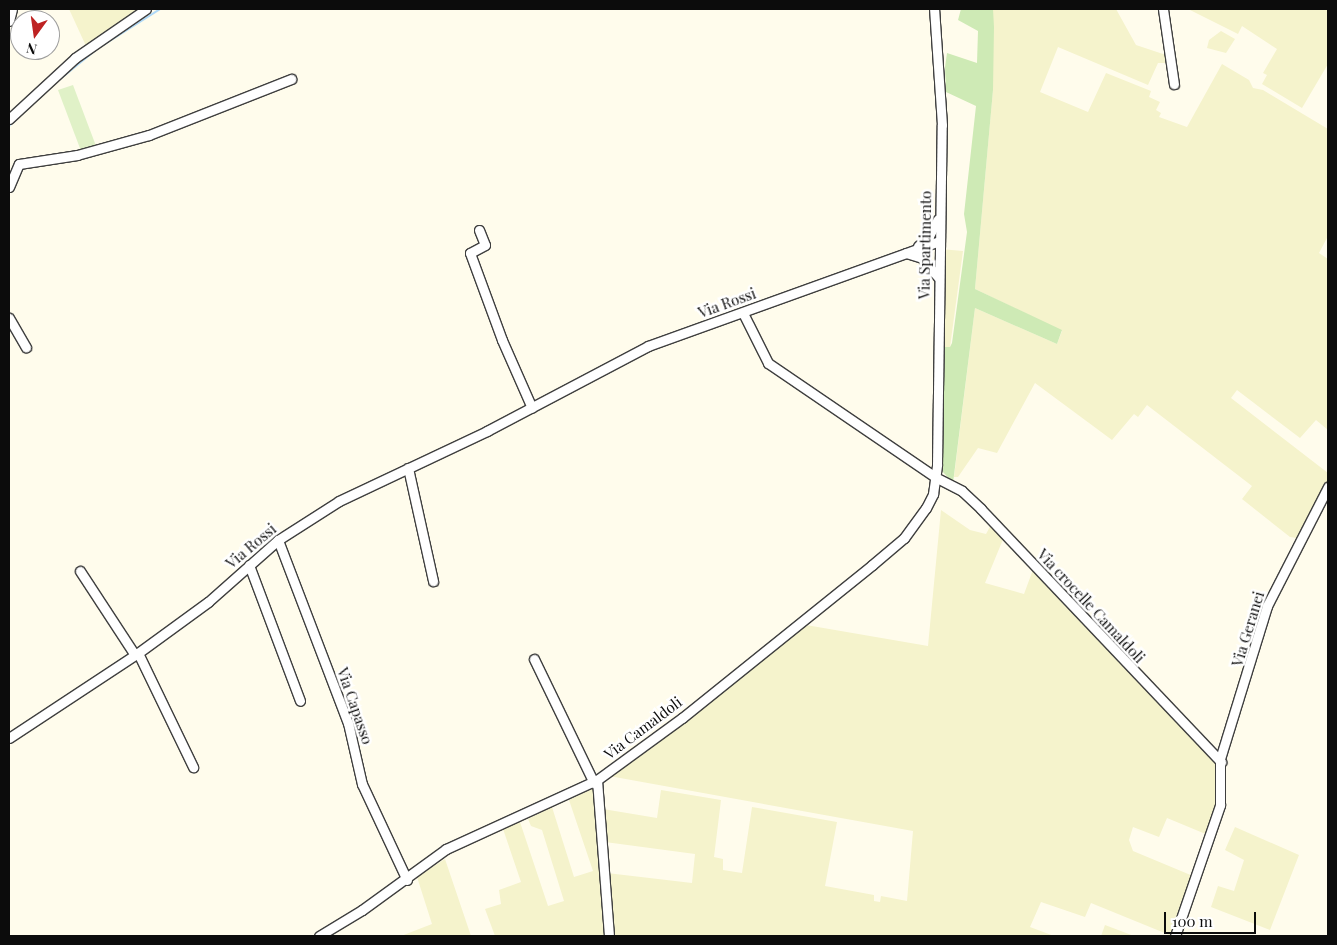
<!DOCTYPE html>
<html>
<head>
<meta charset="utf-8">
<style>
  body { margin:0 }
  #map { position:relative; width:1337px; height:945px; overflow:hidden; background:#fffcec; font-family:"Playfair Display",serif }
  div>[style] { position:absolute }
  .farmland>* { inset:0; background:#f5f3cc }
  .green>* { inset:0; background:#ceeab5 }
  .pitch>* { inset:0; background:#e0f1c7 }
  .stream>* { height:2px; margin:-1px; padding:0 1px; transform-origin:1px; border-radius:1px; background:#b0d9f7 }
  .roads { filter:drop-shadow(1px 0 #3f3f3f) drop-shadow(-1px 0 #3f3f3f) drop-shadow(0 1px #3f3f3f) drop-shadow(0 -1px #3f3f3f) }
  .minor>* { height:9px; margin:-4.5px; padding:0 4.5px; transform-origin:4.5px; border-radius:4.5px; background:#fff }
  span { translate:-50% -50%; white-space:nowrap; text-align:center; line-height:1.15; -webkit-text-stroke:5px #fff; paint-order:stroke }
  .street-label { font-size:15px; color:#0c0c0c }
  .frame { position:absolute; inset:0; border:10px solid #0c0c0c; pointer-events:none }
  .north { position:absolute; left:10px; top:10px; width:50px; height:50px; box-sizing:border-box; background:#fff; border:1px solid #9e9e9e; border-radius:50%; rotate:194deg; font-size:14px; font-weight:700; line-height:20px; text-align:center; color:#0c0c0c }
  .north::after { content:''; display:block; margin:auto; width:18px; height:22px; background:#be2222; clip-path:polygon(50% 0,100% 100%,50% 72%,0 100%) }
  .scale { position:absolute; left:1164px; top:912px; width:92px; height:22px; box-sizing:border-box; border:2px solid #0c0c0c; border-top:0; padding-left:6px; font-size:15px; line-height:18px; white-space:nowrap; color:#0c0c0c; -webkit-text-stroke:4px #fff; paint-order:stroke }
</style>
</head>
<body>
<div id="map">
  <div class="farmland">
    <div style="clip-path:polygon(69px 9px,141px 9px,86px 46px)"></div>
    <div style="clip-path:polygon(993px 9px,1116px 9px,1136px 45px,1166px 55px,1166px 63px,1158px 63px,1148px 85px,1058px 47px,1040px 92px,1088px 112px,1106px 73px,1151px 91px,1149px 97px,1160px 102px,1156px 110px,1161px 113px,1159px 117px,1187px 127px,1222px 64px,1249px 80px,1253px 88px,1263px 90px,1328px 129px,1328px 236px,1319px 253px,1328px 259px,1328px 430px,1316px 420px,1300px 438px,1237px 390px,1231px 398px,1328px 473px,1328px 482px,1297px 538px,1290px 537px,1242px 499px,1252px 486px,1147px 405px,1138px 417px,1134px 414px,1112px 440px,1035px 383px,997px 453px,978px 448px,958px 477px,954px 477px,975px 308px,1057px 344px,1062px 331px,975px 289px,993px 90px)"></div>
    <div style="clip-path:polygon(1188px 9px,1328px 9px,1328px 64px,1302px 108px,1262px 84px,1267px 75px,1263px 73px,1277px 49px,1242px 26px,1238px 34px)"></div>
    <div style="clip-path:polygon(1221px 31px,1235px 39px,1226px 53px,1207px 48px,1209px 40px)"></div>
    <div style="clip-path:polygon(940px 249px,963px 251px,950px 347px,941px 347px)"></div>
    <div style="clip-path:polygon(941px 510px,970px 530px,986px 534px,992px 523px,1004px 537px,985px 583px,1024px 594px,1034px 567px,1216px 763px,1219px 796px,1208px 835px,1167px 818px,1159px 837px,1133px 827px,1129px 840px,1133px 851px,1193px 876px,1172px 936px,1091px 903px,1085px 917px,1041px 902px,1030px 927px,1054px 936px,611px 936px,607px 873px,692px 883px,695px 854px,605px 842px,603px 809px,657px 818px,661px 790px,721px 800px,714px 857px,723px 859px,723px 870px,742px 873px,752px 807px,837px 822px,825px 886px,874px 895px,874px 901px,880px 902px,881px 896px,907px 901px,913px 831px,609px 776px,806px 625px,928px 646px)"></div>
    <div style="clip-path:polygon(594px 788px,606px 936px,495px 936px,485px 909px,501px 904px,499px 890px,521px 882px,503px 829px,520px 822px,548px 906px,564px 901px,542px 830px,531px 826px,528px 819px,552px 807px,574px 877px,593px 871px,569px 800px)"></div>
    <div style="clip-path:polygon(1235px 827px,1299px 855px,1270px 930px,1211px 907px,1218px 886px,1234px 891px,1244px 860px,1225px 850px)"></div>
    <div style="clip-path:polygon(445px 859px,471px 936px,401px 936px,432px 924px,417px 877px)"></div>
    <div style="clip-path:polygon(1105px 925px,1134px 936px,1101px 936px)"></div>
  </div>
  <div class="green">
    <div style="clip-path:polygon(961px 9px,993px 9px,994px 27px,993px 90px,975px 289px,1062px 330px,1057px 344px,975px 308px,953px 483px,943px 472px,941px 347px,950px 347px,952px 343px,967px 232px,964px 214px,976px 106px,946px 92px,945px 67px,947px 53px,977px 63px,978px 31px,958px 20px)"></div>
  </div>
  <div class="pitch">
    <div style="clip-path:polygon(73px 85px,96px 146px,81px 151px,58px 90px)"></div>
  </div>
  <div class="stream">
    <div style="left:54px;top:84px;width:55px;rotate:-39.1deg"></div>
    <div style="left:97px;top:49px;width:75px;rotate:-32.4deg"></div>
    <div style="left:9px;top:126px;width:54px;rotate:-43.5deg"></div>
  </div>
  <div class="roads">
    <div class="minor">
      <div style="left:1163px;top:9px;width:76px;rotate:81.7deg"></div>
      <div style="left:9px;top:21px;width:12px;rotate:-76deg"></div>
      <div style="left:9px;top:119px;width:90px;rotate:-42.7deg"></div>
      <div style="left:75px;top:58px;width:86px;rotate:-34.6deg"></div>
      <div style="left:9px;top:187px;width:25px;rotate:-67deg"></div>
      <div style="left:19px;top:164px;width:59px;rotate:-8.8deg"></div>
      <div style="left:77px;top:155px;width:75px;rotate:-15.5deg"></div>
      <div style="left:149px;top:135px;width:153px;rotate:-21.5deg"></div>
      <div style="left:479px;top:230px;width:16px;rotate:68deg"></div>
      <div style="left:485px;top:245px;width:17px;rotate:152deg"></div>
      <div style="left:470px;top:253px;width:93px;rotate:69.8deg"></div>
      <div style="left:502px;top:340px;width:74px;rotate:66.2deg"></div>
      <div style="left:918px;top:246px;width:15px;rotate:-42deg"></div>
      <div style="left:929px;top:236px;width:19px;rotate:-62deg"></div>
      <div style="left:906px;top:253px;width:17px;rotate:17deg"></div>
      <div style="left:922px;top:258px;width:25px;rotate:50deg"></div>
      <div style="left:743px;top:313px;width:56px;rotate:63.4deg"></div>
      <div style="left:768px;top:363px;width:202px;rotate:34.3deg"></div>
      <div style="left:935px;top:477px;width:30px;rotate:27deg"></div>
      <div style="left:962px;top:491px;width:26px;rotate:43deg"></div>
      <div style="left:981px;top:509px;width:349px;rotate:46.5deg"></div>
      <div style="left:9px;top:318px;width:34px;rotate:60deg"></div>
      <div style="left:408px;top:468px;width:116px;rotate:77.5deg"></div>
      <div style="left:278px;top:540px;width:196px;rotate:69.1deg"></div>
      <div style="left:348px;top:723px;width:63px;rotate:77.1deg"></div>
      <div style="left:362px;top:784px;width:106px;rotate:64.9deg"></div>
      <div style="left:249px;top:565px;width:145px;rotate:69.4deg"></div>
      <div style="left:80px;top:571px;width:100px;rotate:56.8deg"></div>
      <div style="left:138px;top:653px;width:127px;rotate:64.2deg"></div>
      <div style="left:534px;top:659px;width:138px;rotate:64.2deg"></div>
      <div style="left:9px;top:738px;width:154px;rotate:-33.4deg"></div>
      <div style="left:138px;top:653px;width:87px;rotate:-36.1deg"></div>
      <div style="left:208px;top:602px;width:94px;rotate:-41.5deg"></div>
      <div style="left:278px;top:540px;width:72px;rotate:-32.6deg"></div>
      <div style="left:339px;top:501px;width:164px;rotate:-25.3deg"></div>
      <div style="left:487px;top:431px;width:182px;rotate:-27.8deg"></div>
      <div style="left:648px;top:346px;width:309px;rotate:-19.8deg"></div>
      <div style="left:597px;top:780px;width:156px;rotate:85.6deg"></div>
      <div style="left:319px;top:936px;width:50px;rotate:-31.2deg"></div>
      <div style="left:362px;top:910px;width:104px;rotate:-36deg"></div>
      <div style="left:446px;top:849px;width:166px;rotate:-24.6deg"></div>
      <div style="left:597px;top:780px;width:105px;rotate:-36.1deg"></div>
      <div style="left:682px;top:718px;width:244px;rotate:-38.8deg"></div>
      <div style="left:872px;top:565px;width:42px;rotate:-40.2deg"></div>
      <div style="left:904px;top:538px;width:37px;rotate:-54deg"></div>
      <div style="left:926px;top:508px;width:16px;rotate:-63deg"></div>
      <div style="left:933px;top:494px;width:30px;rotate:-82deg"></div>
      <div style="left:937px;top:464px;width:339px;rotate:-89.2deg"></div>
      <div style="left:942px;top:125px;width:116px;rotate:-93.9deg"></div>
      <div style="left:1175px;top:936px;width:139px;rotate:-71deg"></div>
      <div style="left:1220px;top:805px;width:46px;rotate:-90deg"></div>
      <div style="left:1220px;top:759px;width:160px;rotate:-72.9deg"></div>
      <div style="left:1267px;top:606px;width:134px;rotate:-62.9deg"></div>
    </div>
  </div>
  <div class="street-label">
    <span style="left:925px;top:245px;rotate:-89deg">Via Spartimento</span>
    <span style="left:727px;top:303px;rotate:-20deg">Via Rossi</span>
    <span style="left:251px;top:546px;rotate:-40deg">Via Rossi</span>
    <span style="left:1091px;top:606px;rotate:47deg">Via crocelle Camaldoli</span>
    <span style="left:1248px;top:629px;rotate:-73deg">Via Geranei</span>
    <span style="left:355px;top:706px;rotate:71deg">Via Capasso</span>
    <span style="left:643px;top:728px;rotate:-37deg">Via Camaldoli</span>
  </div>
  <div class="frame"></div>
  <div class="north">N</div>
  <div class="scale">100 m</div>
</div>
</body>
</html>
